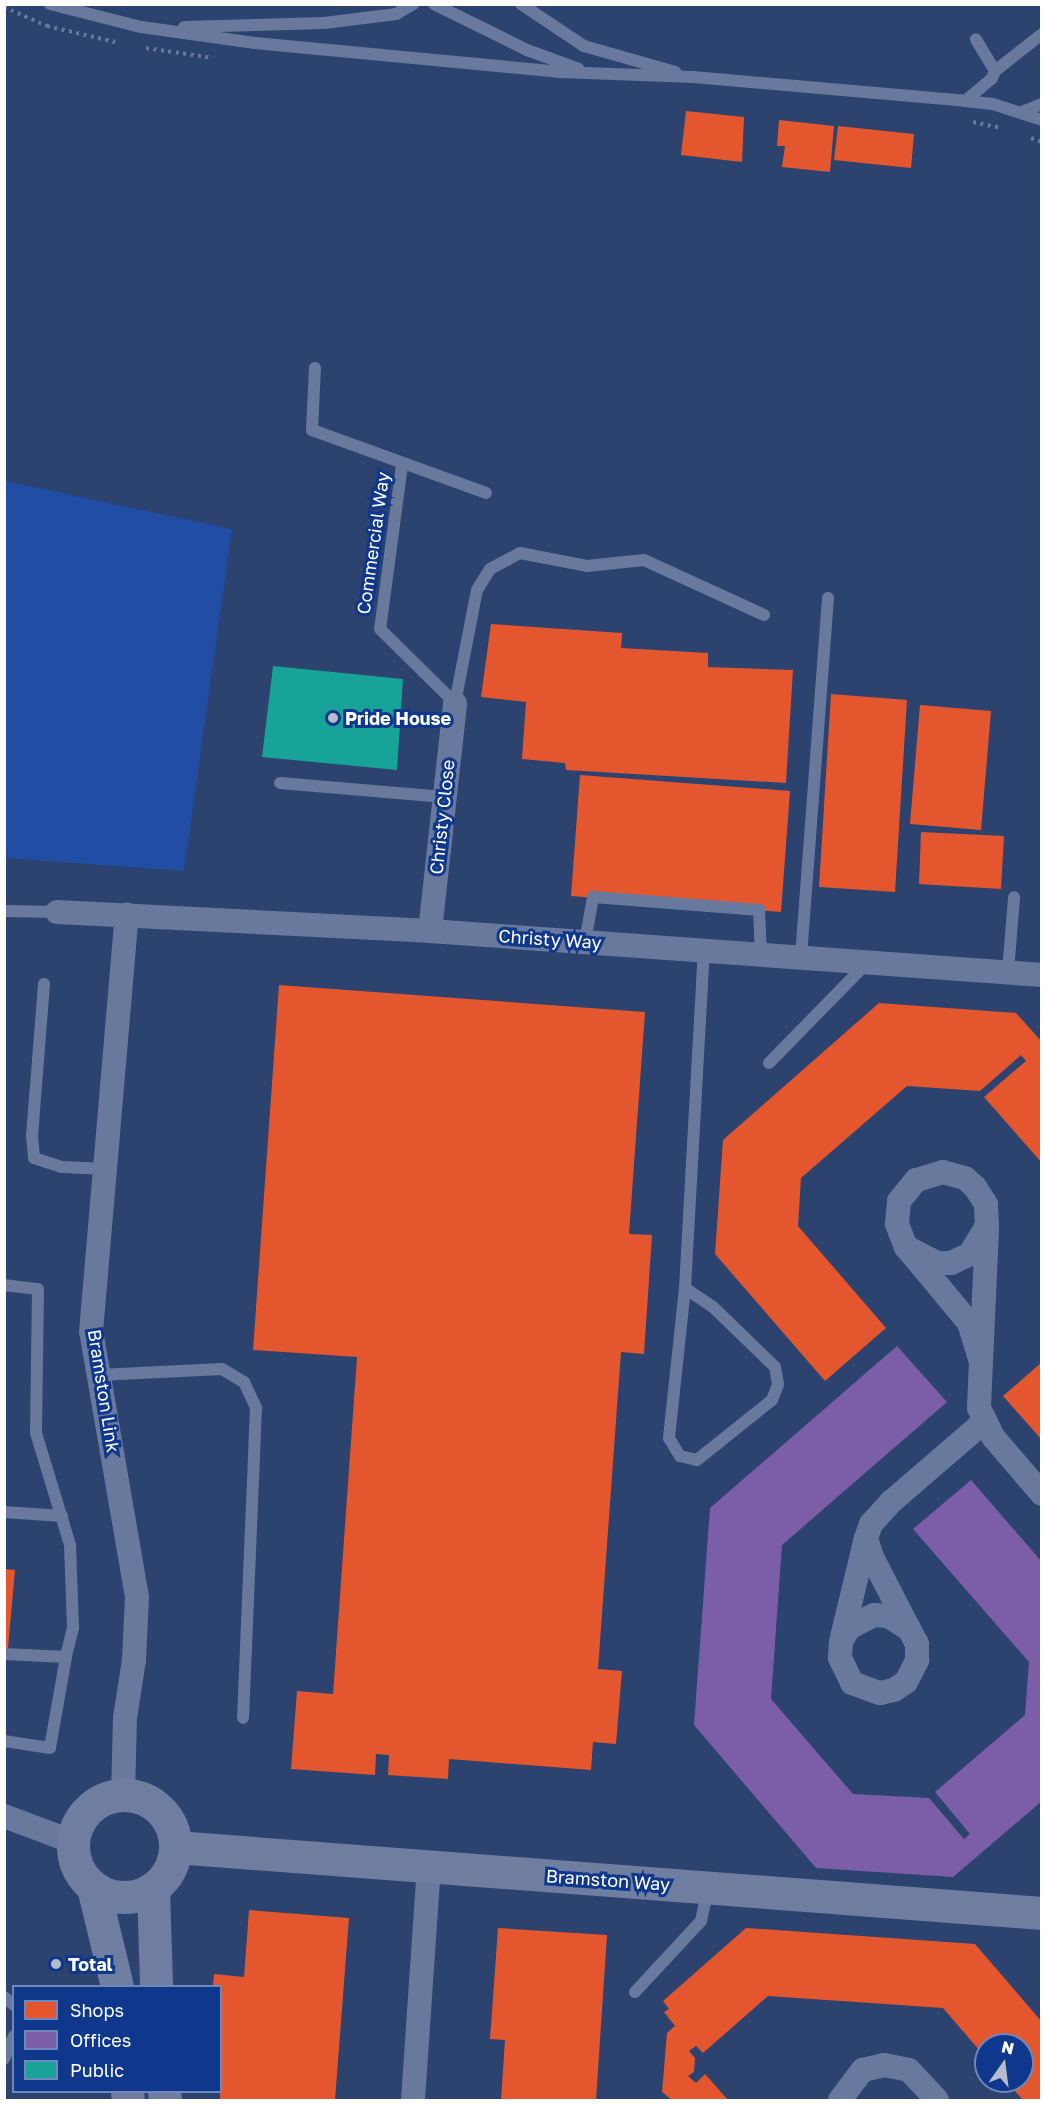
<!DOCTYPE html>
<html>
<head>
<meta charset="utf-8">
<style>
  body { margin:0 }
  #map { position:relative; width:1046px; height:2105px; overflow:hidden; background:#2c426f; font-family:"Golos Text",sans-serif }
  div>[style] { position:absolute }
  .green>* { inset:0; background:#224da4 }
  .shops>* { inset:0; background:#e4572e }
  .offices>* { inset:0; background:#7b5ea7 }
  .public>* { inset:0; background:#17a398 }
  .path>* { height:4px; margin-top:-2px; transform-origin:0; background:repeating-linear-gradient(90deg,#68799d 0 3px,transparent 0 7.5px) }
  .lane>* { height:12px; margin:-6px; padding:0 6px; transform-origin:6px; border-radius:6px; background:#68799d }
  .street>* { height:24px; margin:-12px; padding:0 12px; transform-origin:12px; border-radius:12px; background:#68799d }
  .secondary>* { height:33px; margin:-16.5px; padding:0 16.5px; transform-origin:16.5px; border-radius:16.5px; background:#6f7ea0 }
  .secondary>.ring { margin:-16.5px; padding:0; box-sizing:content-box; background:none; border:33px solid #6f7ea0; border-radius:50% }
  .dots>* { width:16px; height:16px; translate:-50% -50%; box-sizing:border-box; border:3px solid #0f378c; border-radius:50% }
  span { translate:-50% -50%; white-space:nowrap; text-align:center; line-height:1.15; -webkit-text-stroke:6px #0f378c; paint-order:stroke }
  .street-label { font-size:18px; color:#fff }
  .poi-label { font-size:18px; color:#fff; font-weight:700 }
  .left { translate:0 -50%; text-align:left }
  .frame { position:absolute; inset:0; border:6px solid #fff; pointer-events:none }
  .legend { position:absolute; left:12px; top:1985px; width:210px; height:108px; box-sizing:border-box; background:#0f378c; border:2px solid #6f87ba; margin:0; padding:8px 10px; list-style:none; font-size:18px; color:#fff }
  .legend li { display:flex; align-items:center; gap:12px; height:30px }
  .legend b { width:30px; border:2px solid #6f87ba }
  .north { position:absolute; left:974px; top:2033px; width:60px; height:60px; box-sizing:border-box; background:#0f378c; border:2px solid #6f87ba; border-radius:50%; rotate:14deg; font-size:16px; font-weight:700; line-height:24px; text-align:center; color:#fff }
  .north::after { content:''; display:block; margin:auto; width:21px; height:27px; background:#b5bdcd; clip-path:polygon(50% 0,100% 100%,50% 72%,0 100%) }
</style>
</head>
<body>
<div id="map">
  <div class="green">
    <div style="clip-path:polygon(5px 481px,232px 529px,184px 871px,5px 858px)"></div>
  </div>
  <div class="shops">
    <div style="clip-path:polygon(686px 111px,744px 117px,742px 162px,681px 155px)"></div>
    <div style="clip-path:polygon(779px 120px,834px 126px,830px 172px,782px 167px,785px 146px,777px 146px)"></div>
    <div style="clip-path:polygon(838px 126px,914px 134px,911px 168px,834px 160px)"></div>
    <div style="clip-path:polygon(491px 624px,622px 633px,621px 648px,708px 653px,708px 667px,793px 670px,786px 783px,566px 770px,565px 763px,522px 759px,526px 702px,481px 697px)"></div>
    <div style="clip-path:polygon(831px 694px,907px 700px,895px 892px,819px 887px)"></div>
    <div style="clip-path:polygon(920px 705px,991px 711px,981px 830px,910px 824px)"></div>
    <div style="clip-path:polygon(580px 775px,790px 791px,781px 912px,571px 896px)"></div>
    <div style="clip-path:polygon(921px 832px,1004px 836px,1001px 889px,919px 884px)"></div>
    <div style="clip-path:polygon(279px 985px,645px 1012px,629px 1234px,652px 1235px,644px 1354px,621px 1352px,598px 1669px,622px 1671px,616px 1744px,593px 1742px,591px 1770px,449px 1759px,448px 1779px,388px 1775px,389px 1755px,376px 1754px,375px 1775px,291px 1769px,297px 1691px,333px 1694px,357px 1357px,253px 1350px)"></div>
    <div style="clip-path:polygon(879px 1003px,1016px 1013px,1042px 1042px,1042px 1163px,984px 1097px,1026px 1061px,1021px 1055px,980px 1091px,907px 1086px,801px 1178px,798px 1226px,886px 1328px,825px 1381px,715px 1254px,723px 1140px)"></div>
    <div style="clip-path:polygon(1042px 1362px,1042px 1440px,1003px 1396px)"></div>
    <div style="clip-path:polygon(4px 1569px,15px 1570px,8px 1648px,4px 1648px)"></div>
    <div style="clip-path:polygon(249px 1910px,349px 1918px,335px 2100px,220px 2100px,220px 1986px,213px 1986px,214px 1974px,244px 1977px)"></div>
    <div style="clip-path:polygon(498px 1928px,607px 1935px,596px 2100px,501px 2100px,505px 2040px,490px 2039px)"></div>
    <div style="clip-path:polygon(746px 1928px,975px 1944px,1042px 2022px,1042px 2100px,1023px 2100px,1006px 2081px,1022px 2081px,1022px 2045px,986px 2045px,986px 2058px,943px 2008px,768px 1996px,703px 2053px,696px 2046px,689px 2051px,695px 2058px,694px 2072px,688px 2076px,696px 2083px,705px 2074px,728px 2100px,672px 2100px,662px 2092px,667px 2033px,675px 2026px,664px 2012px,669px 2009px,663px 2001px)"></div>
  </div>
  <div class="offices">
    <div style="clip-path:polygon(897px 1346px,947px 1402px,782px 1545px,771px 1699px,853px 1794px,929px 1798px,964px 1839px,970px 1834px,935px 1792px,1025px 1715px,1029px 1662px,913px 1529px,971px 1480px,1042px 1562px,1042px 1801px,953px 1877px,816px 1868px,694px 1725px,710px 1508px)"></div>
  </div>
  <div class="public">
    <div style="clip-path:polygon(273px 666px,403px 679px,397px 770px,262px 757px)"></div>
  </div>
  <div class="path">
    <div style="left:4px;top:7px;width:47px;rotate:23.8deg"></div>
    <div style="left:47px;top:26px;width:70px;rotate:13.2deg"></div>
    <div style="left:146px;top:48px;width:68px;rotate:8.5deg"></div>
    <div style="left:973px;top:122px;width:29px;rotate:12deg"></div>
    <div style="left:1031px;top:138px;width:12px;rotate:20deg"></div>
  </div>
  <div class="lane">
    <div style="left:50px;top:4px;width:94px;rotate:14.2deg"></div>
    <div style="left:141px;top:27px;width:115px;rotate:8deg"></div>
    <div style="left:255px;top:43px;width:305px;rotate:5.4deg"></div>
    <div style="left:559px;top:72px;width:134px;rotate:2.1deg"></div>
    <div style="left:693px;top:77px;width:273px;rotate:5deg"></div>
    <div style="left:965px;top:101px;width:28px;rotate:6deg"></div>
    <div style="left:993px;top:104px;width:52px;rotate:18.1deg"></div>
    <div style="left:434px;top:4px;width:104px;rotate:26.3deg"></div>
    <div style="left:527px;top:50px;width:55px;rotate:20.1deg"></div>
    <div style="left:521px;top:4px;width:76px;rotate:33.7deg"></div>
    <div style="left:584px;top:46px;width:95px;rotate:15.9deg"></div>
    <div style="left:184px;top:27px;width:140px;rotate:-1.6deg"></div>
    <div style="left:324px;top:23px;width:73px;rotate:-7.1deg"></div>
    <div style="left:396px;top:14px;width:20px;rotate:-30deg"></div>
    <div style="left:995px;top:71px;width:60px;rotate:-38.2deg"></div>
    <div style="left:965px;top:101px;width:35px;rotate:-40deg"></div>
    <div style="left:992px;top:78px;width:8px;rotate:-67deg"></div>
    <div style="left:995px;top:71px;width:37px;rotate:-121deg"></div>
    <div style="left:1022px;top:112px;width:22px;rotate:-22deg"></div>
    <div style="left:315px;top:368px;width:62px;rotate:92.8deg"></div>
    <div style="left:312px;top:430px;width:185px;rotate:19.9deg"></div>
    <div style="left:402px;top:465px;width:165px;rotate:97.6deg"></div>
    <div style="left:380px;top:629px;width:105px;rotate:44.6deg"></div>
    <div style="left:455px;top:703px;width:115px;rotate:-79deg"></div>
    <div style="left:477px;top:590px;width:25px;rotate:-58deg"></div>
    <div style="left:490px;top:569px;width:34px;rotate:-28deg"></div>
    <div style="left:520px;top:553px;width:68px;rotate:11deg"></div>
    <div style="left:587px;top:566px;width:57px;rotate:-6deg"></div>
    <div style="left:644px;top:560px;width:132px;rotate:24.6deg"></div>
    <div style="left:280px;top:783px;width:165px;rotate:4.9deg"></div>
    <div style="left:4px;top:911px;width:53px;rotate:1.1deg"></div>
    <div style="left:585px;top:942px;width:46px;rotate:-79.9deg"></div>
    <div style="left:593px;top:897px;width:167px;rotate:4.5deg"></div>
    <div style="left:759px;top:910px;width:44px;rotate:87.4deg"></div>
    <div style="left:801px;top:957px;width:360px;rotate:-85.7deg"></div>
    <div style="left:1008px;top:972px;width:75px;rotate:-85.4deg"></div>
    <div style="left:44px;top:984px;width:151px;rotate:94.5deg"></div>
    <div style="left:32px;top:1135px;width:23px;rotate:85deg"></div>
    <div style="left:34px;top:1158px;width:29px;rotate:18deg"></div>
    <div style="left:62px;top:1167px;width:44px;rotate:2.6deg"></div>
    <div style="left:769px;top:1063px;width:140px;rotate:-45.6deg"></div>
    <div style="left:4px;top:1285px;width:34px;rotate:7deg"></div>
    <div style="left:38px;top:1289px;width:144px;rotate:90.8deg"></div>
    <div style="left:36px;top:1433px;width:117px;rotate:73.1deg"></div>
    <div style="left:70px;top:1545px;width:83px;rotate:87.9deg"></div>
    <div style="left:73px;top:1628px;width:30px;rotate:104deg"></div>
    <div style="left:685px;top:1288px;width:151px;rotate:96.1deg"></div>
    <div style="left:669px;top:1438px;width:21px;rotate:59deg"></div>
    <div style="left:680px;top:1456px;width:17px;rotate:13deg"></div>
    <div style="left:697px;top:1460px;width:96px;rotate:-38.7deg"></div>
    <div style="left:772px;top:1400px;width:17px;rotate:-69deg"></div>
    <div style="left:778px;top:1384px;width:17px;rotate:-100deg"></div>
    <div style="left:775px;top:1367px;width:86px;rotate:-135.9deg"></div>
    <div style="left:713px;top:1307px;width:34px;rotate:-146deg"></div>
    <div style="left:685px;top:1288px;width:339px;rotate:-86.8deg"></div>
    <div style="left:99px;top:1375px;width:123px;rotate:-2.8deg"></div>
    <div style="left:222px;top:1369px;width:26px;rotate:31deg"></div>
    <div style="left:244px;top:1382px;width:29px;rotate:65deg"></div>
    <div style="left:256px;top:1408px;width:310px;rotate:92.4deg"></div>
    <div style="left:4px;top:1512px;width:58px;rotate:3.9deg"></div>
    <div style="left:4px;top:1654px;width:62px;rotate:2.8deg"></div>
    <div style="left:66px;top:1657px;width:92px;rotate:100deg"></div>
    <div style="left:50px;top:1748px;width:47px;rotate:-171.3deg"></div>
    <div style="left:635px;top:1992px;width:97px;rotate:-47.1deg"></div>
    <div style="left:701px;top:1921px;width:33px;rotate:-78deg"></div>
    <div style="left:4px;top:1997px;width:13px;rotate:39deg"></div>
    <div style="left:4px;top:2059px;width:25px;rotate:-67deg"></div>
  </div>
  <div class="street">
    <div style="left:57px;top:912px;width:373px;rotate:2.9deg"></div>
    <div style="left:430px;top:931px;width:614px;rotate:4.11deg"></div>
    <div style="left:430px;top:931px;width:229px;rotate:-83.7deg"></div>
    <div style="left:987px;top:1230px;width:178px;rotate:92.6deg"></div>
    <div style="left:979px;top:1408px;width:32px;rotate:64deg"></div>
    <div style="left:993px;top:1437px;width:75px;rotate:49.3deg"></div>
    <div style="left:906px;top:1247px;width:36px;rotate:27deg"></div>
    <div style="left:938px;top:1263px;width:13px"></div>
    <div style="left:951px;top:1263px;width:21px;rotate:-25deg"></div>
    <div style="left:970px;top:1254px;width:33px;rotate:-59deg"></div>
    <div style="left:987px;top:1226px;width:22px;rotate:-93deg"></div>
    <div style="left:986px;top:1204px;width:20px;rotate:-123deg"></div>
    <div style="left:975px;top:1187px;width:13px;rotate:-138deg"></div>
    <div style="left:965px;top:1178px;width:23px;rotate:-165deg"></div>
    <div style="left:943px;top:1172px;width:28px;rotate:163deg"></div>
    <div style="left:916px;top:1180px;width:27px;rotate:129deg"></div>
    <div style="left:899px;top:1201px;width:23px;rotate:95deg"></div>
    <div style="left:897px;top:1224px;width:25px;rotate:69deg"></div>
    <div style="left:906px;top:1247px;width:99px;rotate:50.3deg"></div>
    <div style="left:969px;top:1323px;width:38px;rotate:73deg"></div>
    <div style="left:909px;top:1629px;width:25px;rotate:-148deg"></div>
    <div style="left:888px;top:1616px;width:14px;rotate:-176deg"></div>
    <div style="left:874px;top:1615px;width:28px;rotate:153deg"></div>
    <div style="left:849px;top:1628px;width:16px;rotate:120deg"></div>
    <div style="left:841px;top:1642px;width:16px;rotate:94deg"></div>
    <div style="left:840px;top:1658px;width:28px;rotate:64deg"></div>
    <div style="left:852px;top:1683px;width:30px;rotate:20deg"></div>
    <div style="left:880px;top:1693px;width:14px;rotate:-12deg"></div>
    <div style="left:894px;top:1690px;width:14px;rotate:-34deg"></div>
    <div style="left:906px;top:1682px;width:25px;rotate:-63deg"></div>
    <div style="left:917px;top:1660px;width:16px;rotate:-90deg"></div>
    <div style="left:917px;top:1644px;width:17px;rotate:-118deg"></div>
    <div style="left:909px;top:1629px;width:81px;rotate:-117.2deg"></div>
    <div style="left:872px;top:1557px;width:20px;rotate:-108deg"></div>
    <div style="left:866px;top:1538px;width:15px;rotate:-70deg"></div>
    <div style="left:871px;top:1524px;width:30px;rotate:-48deg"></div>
    <div style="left:891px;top:1502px;width:124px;rotate:-40.8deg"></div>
    <div style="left:842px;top:1637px;width:102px;rotate:-76.4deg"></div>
    <div style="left:123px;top:1795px;width:77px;rotate:-88.5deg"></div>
    <div style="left:125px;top:1718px;width:59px;rotate:-81.2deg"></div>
    <div style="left:134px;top:1660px;width:63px;rotate:-87.3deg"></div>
    <div style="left:137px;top:1597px;width:269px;rotate:-99.8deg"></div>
    <div style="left:91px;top:1332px;width:419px;rotate:-85.1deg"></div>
    <div style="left:4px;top:1816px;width:74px;rotate:20.6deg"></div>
    <div style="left:413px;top:2100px;width:234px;rotate:-86.1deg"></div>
    <div style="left:840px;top:2100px;width:38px;rotate:-53deg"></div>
    <div style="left:863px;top:2070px;width:22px;rotate:-13deg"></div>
    <div style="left:884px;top:2065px;width:25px;rotate:11deg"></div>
    <div style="left:909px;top:2070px;width:41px;rotate:47deg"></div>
  </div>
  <div class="secondary">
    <div class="ring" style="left:73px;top:1795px;width:69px;height:69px"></div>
    <div style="left:175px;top:1847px;width:870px;rotate:4.35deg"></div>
    <div style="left:93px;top:1887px;width:102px;rotate:76.4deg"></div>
    <div style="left:153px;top:1888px;width:98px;rotate:88.2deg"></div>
    <div style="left:127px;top:2092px;width:8px;rotate:83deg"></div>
    <div style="left:164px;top:2092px;width:8px;rotate:83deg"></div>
  </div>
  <div class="dots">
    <div style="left:333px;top:718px;background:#b5bdcd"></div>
    <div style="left:56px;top:1964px;background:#b5bdcd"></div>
  </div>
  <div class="street-label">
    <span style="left:373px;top:543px;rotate:-82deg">Commercial Way</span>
    <span style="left:442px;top:817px;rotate:-84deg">Christy Close</span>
    <span style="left:550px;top:939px;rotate:4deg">Christy Way</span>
    <span style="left:104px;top:1391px;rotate:81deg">Bramston Link</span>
    <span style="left:608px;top:1880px;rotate:4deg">Bramston Way</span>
  </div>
  <div class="poi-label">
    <span class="left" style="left:345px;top:718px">Pride House</span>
    <span class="left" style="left:68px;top:1964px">Total</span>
  </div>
  <div class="frame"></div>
  <ul class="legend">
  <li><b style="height:16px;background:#e4572e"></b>Shops</li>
  <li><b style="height:16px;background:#7b5ea7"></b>Offices</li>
  <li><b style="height:16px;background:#17a398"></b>Public</li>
  </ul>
  <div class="north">N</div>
</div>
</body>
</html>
